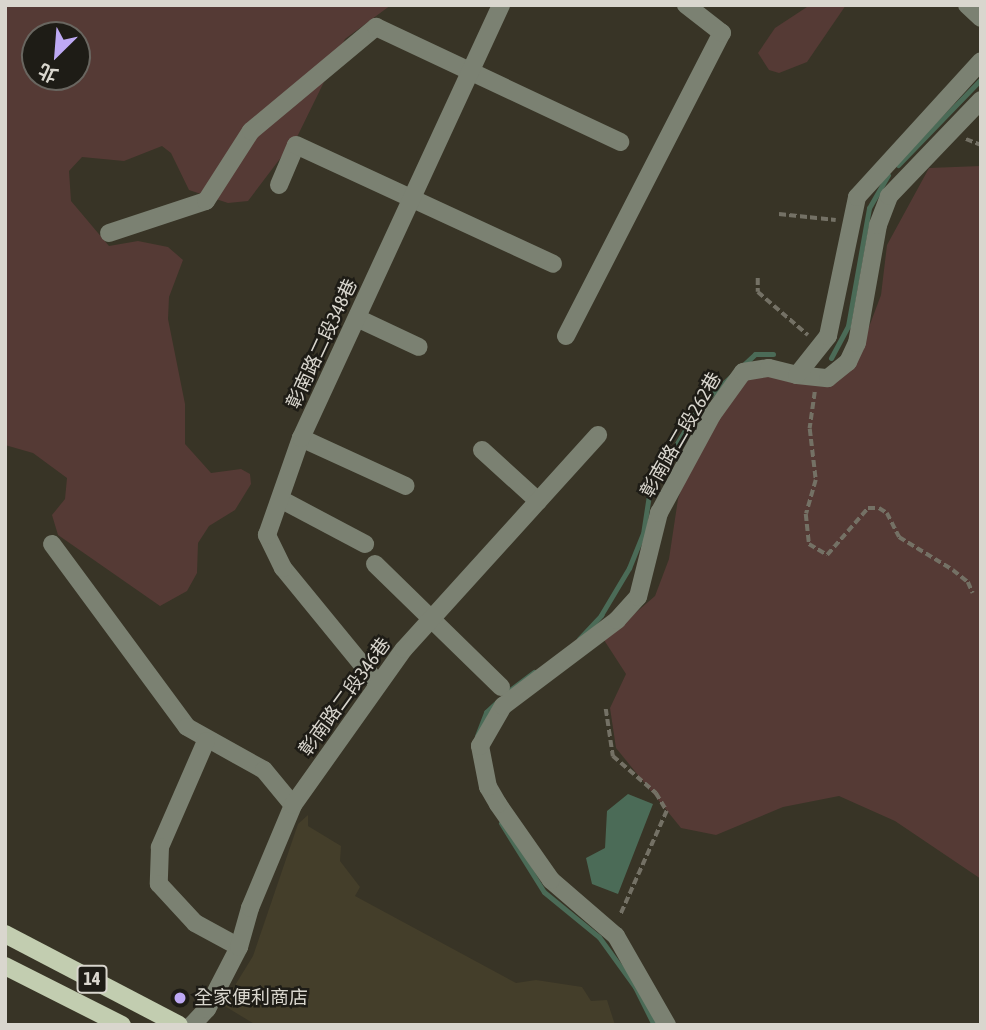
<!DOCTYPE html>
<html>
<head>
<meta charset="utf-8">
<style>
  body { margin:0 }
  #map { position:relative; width:986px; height:1030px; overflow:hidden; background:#383426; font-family:"Asap Condensed","Noto Sans TC",sans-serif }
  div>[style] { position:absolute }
  .built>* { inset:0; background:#443e2a }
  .green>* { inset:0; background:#553a35 }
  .water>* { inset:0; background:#4b6b57 }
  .stream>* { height:5px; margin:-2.5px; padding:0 2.5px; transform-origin:2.5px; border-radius:2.5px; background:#4b6b57 }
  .path>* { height:3.5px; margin-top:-1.75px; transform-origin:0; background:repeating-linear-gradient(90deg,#747165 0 7px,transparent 0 10.5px) }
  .minor>* { height:18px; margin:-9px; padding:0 9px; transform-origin:9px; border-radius:9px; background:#7b8172 }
  .major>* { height:18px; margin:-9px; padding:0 9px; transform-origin:9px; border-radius:9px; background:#c2cdb0 }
  .dots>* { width:19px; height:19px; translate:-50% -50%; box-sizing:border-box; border:4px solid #1e1c16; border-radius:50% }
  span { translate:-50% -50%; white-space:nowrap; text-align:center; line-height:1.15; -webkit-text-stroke:5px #1e1c16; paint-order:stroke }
  .shield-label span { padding:2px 5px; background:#1e1c16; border:2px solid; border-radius:5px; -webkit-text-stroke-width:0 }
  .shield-label { font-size:18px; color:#d9d6ce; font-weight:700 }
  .street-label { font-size:19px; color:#d9d6ce }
  .poi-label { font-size:19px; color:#d9d6ce }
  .left { translate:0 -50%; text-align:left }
  .frame { position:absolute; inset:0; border:7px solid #d9d6ce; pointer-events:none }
  .north { position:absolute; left:21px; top:21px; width:70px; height:70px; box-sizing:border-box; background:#1e1c16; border:2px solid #696660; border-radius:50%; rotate:205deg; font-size:19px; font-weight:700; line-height:28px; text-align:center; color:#d9d6ce }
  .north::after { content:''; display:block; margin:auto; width:24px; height:32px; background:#bea9f4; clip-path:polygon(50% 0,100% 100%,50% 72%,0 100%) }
</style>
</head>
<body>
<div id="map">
  <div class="built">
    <div style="clip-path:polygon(308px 815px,308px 826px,341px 846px,340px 861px,360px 887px,355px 896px,516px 983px,536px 980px,582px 987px,591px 1001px,607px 1000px,615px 1025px,256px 1025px,223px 1005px,253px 956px,298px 824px)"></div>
  </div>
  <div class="green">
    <div style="clip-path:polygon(evenodd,5px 5px,391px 5px,345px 39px,298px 135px,248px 201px,228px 203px,189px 190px,171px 153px,162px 146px,124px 161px,82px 157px,69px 171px,71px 201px,109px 246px,138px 241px,168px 247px,183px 260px,169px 297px,168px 319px,185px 404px,185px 444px,211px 473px,241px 469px,250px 474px,251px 484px,235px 510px,209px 526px,198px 543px,197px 573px,187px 591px,160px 606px,58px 535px,52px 515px,65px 499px,67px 478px,33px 453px,5px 445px,5px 5px,35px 35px,77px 35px,77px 77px,35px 77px,35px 35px)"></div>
    <div style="clip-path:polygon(810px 5px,846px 5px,807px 62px,779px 73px,769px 70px,758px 53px,775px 28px)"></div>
    <div style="clip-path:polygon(981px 166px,981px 879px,895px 821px,839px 796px,783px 807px,716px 835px,681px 828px,616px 748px,610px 708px,626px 674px,604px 640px,655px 596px,669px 559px,678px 499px,692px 459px,752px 370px,816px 377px,863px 343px,881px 295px,887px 245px,929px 168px)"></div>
  </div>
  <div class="water">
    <div style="clip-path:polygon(628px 794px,653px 804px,618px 894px,592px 884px,586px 858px,605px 848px,607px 811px)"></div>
  </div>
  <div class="stream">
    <div style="left:898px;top:165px;width:120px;rotate:-46deg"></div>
    <div style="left:831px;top:358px;width:36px;rotate:-62deg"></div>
    <div style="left:848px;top:326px;width:120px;rotate:-79.9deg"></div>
    <div style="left:869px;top:208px;width:38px;rotate:-60deg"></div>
    <div style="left:579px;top:639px;width:33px;rotate:-47deg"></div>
    <div style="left:601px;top:615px;width:55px;rotate:-59.2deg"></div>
    <div style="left:629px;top:568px;width:37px;rotate:-68deg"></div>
    <div style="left:643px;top:534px;width:47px;rotate:-81.3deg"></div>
    <div style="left:650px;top:488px;width:97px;rotate:-58.9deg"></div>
    <div style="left:700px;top:405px;width:75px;rotate:-42.8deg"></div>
    <div style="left:755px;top:354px;width:18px"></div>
    <div style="left:506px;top:693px;width:35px;rotate:-37deg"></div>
    <div style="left:477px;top:736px;width:26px;rotate:-69deg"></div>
    <div style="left:486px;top:712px;width:18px;rotate:-43deg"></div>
    <div style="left:501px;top:823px;width:81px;rotate:58.1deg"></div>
    <div style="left:544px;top:892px;width:71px;rotate:39.3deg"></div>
    <div style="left:599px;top:937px;width:62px;rotate:54.2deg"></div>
    <div style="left:635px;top:987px;width:42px;rotate:63.4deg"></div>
  </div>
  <div class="path">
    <div style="left:966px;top:139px;width:16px;rotate:22deg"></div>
    <div style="left:779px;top:214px;width:57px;rotate:6deg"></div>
    <div style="left:758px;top:278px;width:14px;rotate:90deg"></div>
    <div style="left:758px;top:292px;width:66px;rotate:40.7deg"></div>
    <div style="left:815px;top:392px;width:37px;rotate:98deg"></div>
    <div style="left:810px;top:429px;width:51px;rotate:83.3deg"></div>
    <div style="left:816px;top:480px;width:35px;rotate:106deg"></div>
    <div style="left:806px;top:514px;width:30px;rotate:84deg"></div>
    <div style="left:809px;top:544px;width:21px;rotate:31deg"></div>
    <div style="left:827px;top:555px;width:62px;rotate:-48.9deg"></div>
    <div style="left:868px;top:508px;width:11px"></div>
    <div style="left:879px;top:508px;width:9px;rotate:32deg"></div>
    <div style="left:887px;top:513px;width:27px;rotate:63deg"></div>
    <div style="left:899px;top:537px;width:63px;rotate:31.4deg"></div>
    <div style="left:953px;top:570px;width:19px;rotate:39deg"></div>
    <div style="left:968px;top:582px;width:12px;rotate:66deg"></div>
    <div style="left:606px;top:709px;width:48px;rotate:81.5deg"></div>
    <div style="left:613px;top:756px;width:57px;rotate:40.7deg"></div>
    <div style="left:656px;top:793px;width:21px;rotate:59deg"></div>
    <div style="left:667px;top:811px;width:115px;rotate:114.1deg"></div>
  </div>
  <div class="minor">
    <div style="left:967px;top:5px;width:19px;rotate:43deg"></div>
    <div style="left:279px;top:185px;width:43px;rotate:-67deg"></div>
    <div style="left:296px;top:145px;width:283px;rotate:24.8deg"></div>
    <div style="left:109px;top:233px;width:102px;rotate:-18.3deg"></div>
    <div style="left:206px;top:201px;width:83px;rotate:-57.3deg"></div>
    <div style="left:251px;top:131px;width:163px;rotate:-39.8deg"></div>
    <div style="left:376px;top:27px;width:270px;rotate:25.2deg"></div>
    <div style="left:357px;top:318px;width:68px;rotate:25.1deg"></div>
    <div style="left:566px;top:336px;width:341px;rotate:-62.8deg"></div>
    <div style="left:722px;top:33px;width:46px;rotate:-142.1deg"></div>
    <div style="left:797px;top:375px;width:31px;rotate:6deg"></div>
    <div style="left:828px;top:378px;width:26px;rotate:-39deg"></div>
    <div style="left:848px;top:362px;width:21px;rotate:-65deg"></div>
    <div style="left:857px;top:343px;width:120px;rotate:-79.9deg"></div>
    <div style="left:878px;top:225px;width:31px;rotate:-69deg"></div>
    <div style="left:889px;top:196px;width:133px;rotate:-46.2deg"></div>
    <div style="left:301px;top:438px;width:115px;rotate:24.6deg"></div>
    <div style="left:482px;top:450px;width:76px;rotate:42.3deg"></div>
    <div style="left:282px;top:500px;width:94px;rotate:27.9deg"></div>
    <div style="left:52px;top:544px;width:227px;rotate:53.6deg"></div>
    <div style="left:187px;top:727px;width:88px;rotate:29.2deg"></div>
    <div style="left:264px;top:770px;width:45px;rotate:50.4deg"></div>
    <div style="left:375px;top:564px;width:176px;rotate:44.3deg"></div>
    <div style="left:378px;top:684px;width:150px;rotate:-129.3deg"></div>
    <div style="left:283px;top:568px;width:37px;rotate:-116deg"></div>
    <div style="left:267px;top:535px;width:103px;rotate:-70.7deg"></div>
    <div style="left:301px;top:438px;width:477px;rotate:-65.2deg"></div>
    <div style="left:206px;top:741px;width:116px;rotate:113.5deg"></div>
    <div style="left:160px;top:847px;width:37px;rotate:92deg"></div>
    <div style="left:159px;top:884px;width:53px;rotate:47.3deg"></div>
    <div style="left:195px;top:923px;width:50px;rotate:28.6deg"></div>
    <div style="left:192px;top:1025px;width:22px;rotate:-47deg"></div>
    <div style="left:207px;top:1009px;width:70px;rotate:-62.7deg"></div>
    <div style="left:239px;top:947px;width:41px;rotate:-74.2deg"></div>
    <div style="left:250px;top:908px;width:112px;rotate:-67.3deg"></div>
    <div style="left:293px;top:805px;width:191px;rotate:-54.6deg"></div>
    <div style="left:404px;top:649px;width:289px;rotate:-47.8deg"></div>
    <div style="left:667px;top:1025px;width:103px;rotate:-119.8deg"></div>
    <div style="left:616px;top:936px;width:86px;rotate:-139.3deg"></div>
    <div style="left:551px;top:880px;width:93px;rotate:-124.9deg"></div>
    <div style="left:498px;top:804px;width:20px;rotate:-120deg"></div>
    <div style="left:488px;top:787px;width:42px;rotate:-101deg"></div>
    <div style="left:480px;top:746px;width:46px;rotate:-60.1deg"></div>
    <div style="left:503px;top:706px;width:143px;rotate:-37deg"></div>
    <div style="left:617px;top:620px;width:31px;rotate:-48deg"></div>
    <div style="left:638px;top:597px;width:87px;rotate:-76deg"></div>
    <div style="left:659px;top:513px;width:111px;rotate:-61.6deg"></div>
    <div style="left:712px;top:415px;width:53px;rotate:-54.2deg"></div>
    <div style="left:743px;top:372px;width:26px;rotate:-9deg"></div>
    <div style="left:769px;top:368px;width:29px;rotate:14deg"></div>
    <div style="left:797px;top:375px;width:50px;rotate:-51.5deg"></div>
    <div style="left:828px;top:336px;width:142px;rotate:-78.2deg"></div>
    <div style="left:857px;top:197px;width:184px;rotate:-47.6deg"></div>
  </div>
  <div class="major">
    <div style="left:5px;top:934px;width:196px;rotate:27.6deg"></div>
    <div style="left:5px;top:966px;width:131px;rotate:26.8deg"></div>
  </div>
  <div class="dots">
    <div style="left:180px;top:998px;background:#bea9f4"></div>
  </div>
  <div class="shield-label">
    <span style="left:92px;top:979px">14</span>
  </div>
  <div class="street-label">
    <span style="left:322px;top:344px;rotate:-65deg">彰南路二段348巷</span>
    <span style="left:681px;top:435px;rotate:-60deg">彰南路二段262巷</span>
    <span style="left:345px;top:697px;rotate:-54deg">彰南路二段346巷</span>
  </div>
  <div class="poi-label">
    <span class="left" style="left:194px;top:998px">全家便利商店</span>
  </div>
  <div class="frame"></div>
  <div class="north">北</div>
</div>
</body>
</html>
